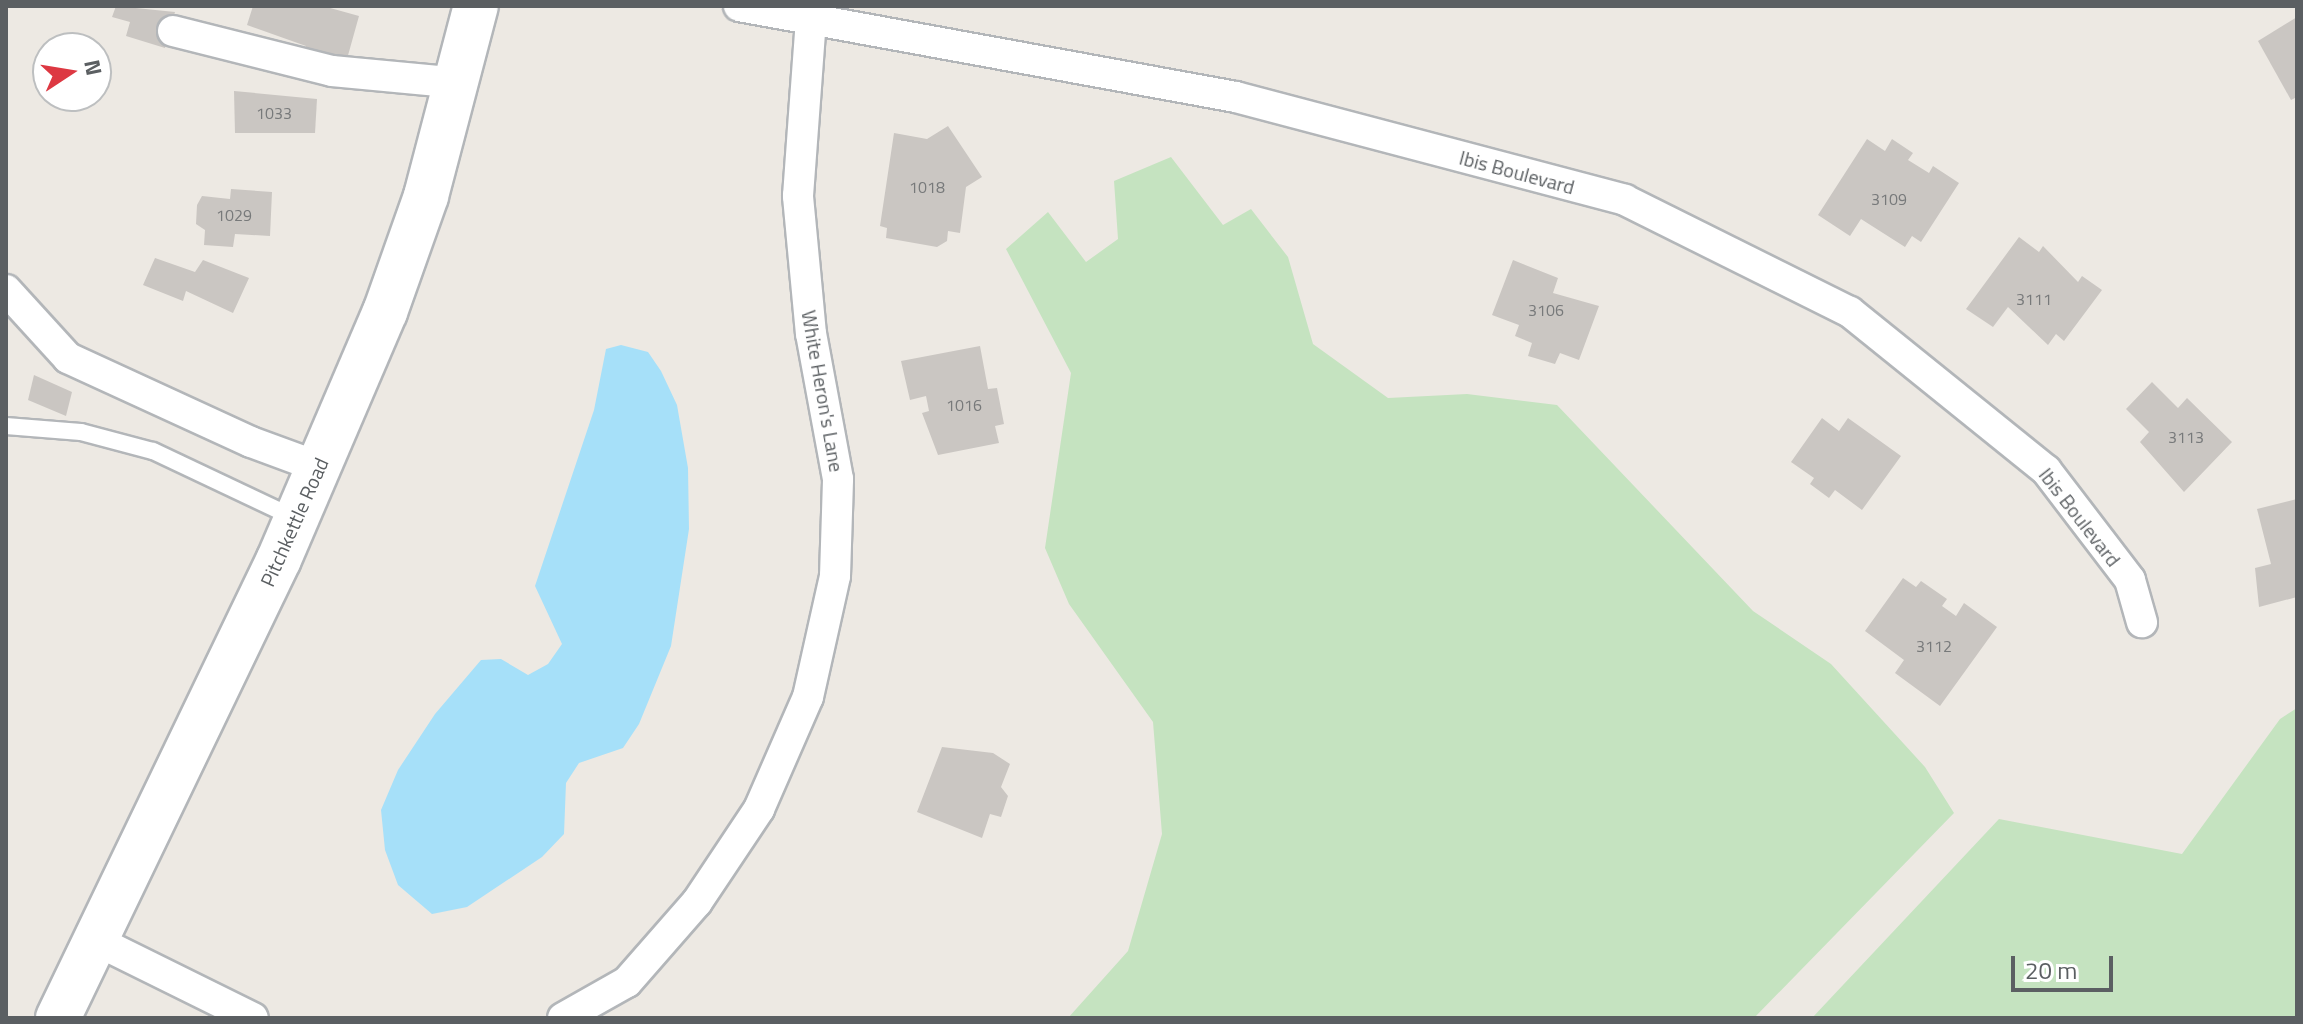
<!DOCTYPE html>
<html>
<head>
<meta charset="utf-8">
<style>
  body { margin:0 }
  #map { position:relative; width:2303px; height:1024px; overflow:hidden; background:#ede9e3; font-family:"Titillium Web",sans-serif }
  div>[style] { position:absolute }
  .green>* { inset:0; background:#c5e3c0 }
  .water>* { inset:0; background:#a6e0f9 }
  .building>* { inset:0; background:#cac6c2 }
  .roads { filter:drop-shadow(2px 0 #b3b6b9) drop-shadow(-2px 0 #b3b6b9) drop-shadow(0 2px #b3b6b9) drop-shadow(0 -2px #b3b6b9) }
  .lane>* { height:16px; margin:-8px; padding:0 8px; transform-origin:8px; border-radius:8px; background:#fff }
  .street>* { height:30px; margin:-15px; padding:0 15px; transform-origin:15px; border-radius:15px; background:#fff }
  .secondary>* { height:44px; margin:-22px; padding:0 22px; transform-origin:22px; border-radius:22px; background:#fff }
  span { translate:-50% -50%; white-space:nowrap; text-align:center; line-height:1.15; -webkit-text-stroke:6px #fff; paint-order:stroke }
  .number-label { font-size:16px; color:#77797a }
  .number-label span { -webkit-text-stroke-width:0 }
  .street-label { font-size:20px; color:#5b5f62 }
  .frame { position:absolute; inset:0; border:8px solid #5b5f62; pointer-events:none }
  .north { position:absolute; left:32px; top:32px; width:80px; height:80px; box-sizing:border-box; background:#fff; border:2px solid #bdbfc0; border-radius:50%; rotate:78deg; font-size:22px; font-weight:700; line-height:32px; text-align:center; color:#5b5f62 }
  .north::after { content:''; display:block; margin:auto; width:28px; height:36px; background:#dd3842; clip-path:polygon(50% 0,100% 100%,50% 72%,0 100%) }
  .scale { position:absolute; left:2011px; top:956px; width:102px; height:36px; box-sizing:border-box; border:4px solid #5b5f62; border-top:0; padding-left:10px; font-size:24px; line-height:28px; white-space:nowrap; color:#5b5f62; -webkit-text-stroke:6px #fff; paint-order:stroke }
</style>
</head>
<body>
<div id="map">
  <div class="green">
    <div style="clip-path:polygon(1171px 157px,1223px 225px,1251px 209px,1288px 257px,1313px 344px,1388px 398px,1467px 394px,1557px 405px,1753px 611px,1831px 664px,1925px 767px,1954px 813px,1754px 1018px,1068px 1018px,1128px 951px,1162px 834px,1153px 722px,1069px 604px,1045px 548px,1071px 373px,1006px 249px,1048px 212px,1086px 262px,1118px 239px,1114px 181px)"></div>
    <div style="clip-path:polygon(2297px 708px,2297px 1018px,1812px 1018px,1999px 819px,2182px 854px,2280px 719px)"></div>
  </div>
  <div class="water">
    <div style="clip-path:polygon(621px 345px,648px 352px,661px 371px,677px 405px,688px 468px,689px 529px,671px 646px,639px 724px,623px 748px,579px 763px,566px 783px,564px 834px,542px 857px,467px 907px,432px 914px,398px 885px,385px 850px,381px 810px,398px 770px,435px 714px,481px 660px,501px 659px,528px 675px,548px 664px,562px 644px,535px 586px,594px 410px,606px 349px)"></div>
  </div>
  <div class="building">
    <div style="clip-path:polygon(116px 6px,175px 12px,165px 48px,126px 36px,130px 22px,112px 17px)"></div>
    <div style="clip-path:polygon(253px 6px,323px 6px,359px 16px,347px 59px,341px 57px,338px 64px,304px 54px,306px 46px,247px 25px)"></div>
    <div style="clip-path:polygon(2297px 17px,2297px 97px,2291px 100px,2258px 41px)"></div>
    <div style="clip-path:polygon(234px 91px,317px 99px,315px 133px,235px 133px)"></div>
    <div style="clip-path:polygon(948px 126px,982px 177px,966px 187px,960px 233px,948px 231px,947px 241px,937px 247px,886px 238px,887px 228px,880px 226px,894px 133px,927px 139px)"></div>
    <div style="clip-path:polygon(1867px 139px,1885px 151px,1892px 139px,1913px 153px,1908px 160px,1929px 173px,1933px 166px,1959px 183px,1921px 242px,1912px 236px,1905px 247px,1861px 219px,1850px 236px,1818px 215px)"></div>
    <div style="clip-path:polygon(231px 189px,272px 192px,270px 236px,235px 234px,233px 247px,204px 245px,205px 230px,196px 224px,197px 205px,202px 196px,230px 199px)"></div>
    <div style="clip-path:polygon(2019px 237px,2039px 252px,2043px 246px,2078px 282px,2082px 276px,2102px 290px,2064px 341px,2056px 334px,2048px 345px,2008px 307px,1993px 327px,1966px 309px)"></div>
    <div style="clip-path:polygon(155px 258px,195px 272px,203px 260px,249px 278px,233px 313px,186px 291px,183px 301px,143px 285px)"></div>
    <div style="clip-path:polygon(1513px 260px,1558px 278px,1553px 293px,1599px 306px,1579px 360px,1560px 353px,1555px 364px,1528px 356px,1532px 343px,1515px 336px,1519px 325px,1492px 315px)"></div>
    <div style="clip-path:polygon(980px 346px,988px 389px,997px 388px,1004px 424px,995px 426px,999px 443px,938px 455px,922px 413px,929px 411px,926px 396px,910px 400px,901px 361px)"></div>
    <div style="clip-path:polygon(34px 375px,72px 392px,66px 416px,28px 400px)"></div>
    <div style="clip-path:polygon(2152px 382px,2178px 408px,2187px 398px,2232px 442px,2184px 492px,2140px 442px,2149px 432px,2126px 409px)"></div>
    <div style="clip-path:polygon(1822px 418px,1839px 431px,1848px 418px,1901px 456px,1862px 510px,1835px 490px,1829px 498px,1810px 484px,1814px 478px,1791px 462px)"></div>
    <div style="clip-path:polygon(2297px 499px,2297px 597px,2259px 607px,2255px 568px,2271px 564px,2257px 509px)"></div>
    <div style="clip-path:polygon(1903px 578px,1916px 587px,1921px 581px,1947px 599px,1942px 606px,1956px 616px,1964px 603px,1997px 627px,1940px 706px,1895px 673px,1904px 660px,1865px 631px)"></div>
    <div style="clip-path:polygon(942px 747px,993px 753px,1010px 764px,1001px 787px,1008px 796px,1001px 817px,990px 814px,982px 838px,917px 812px)"></div>
  </div>
  <div class="roads">
    <div class="lane">
      <div style="left:6px;top:426px;width:75px;rotate:4.6deg"></div>
      <div style="left:81px;top:432px;width:74px;rotate:14.8deg"></div>
      <div style="left:153px;top:451px;width:157px;rotate:25.3deg"></div>
    </div>
    <div class="street">
      <div style="left:739px;top:6px;width:505px;rotate:10.38deg"></div>
      <div style="left:1236px;top:97px;width:402px;rotate:14.8deg"></div>
      <div style="left:1625px;top:200px;width:251px;rotate:26.5deg"></div>
      <div style="left:1850px;top:312px;width:252px;rotate:38.9deg"></div>
      <div style="left:2046px;top:470px;width:138px;rotate:52.6deg"></div>
      <div style="left:2130px;top:580px;width:44px;rotate:74.1deg"></div>
      <div style="left:173px;top:31px;width:164px;rotate:14.1deg"></div>
      <div style="left:332px;top:71px;width:128px;rotate:5.4deg"></div>
      <div style="left:6px;top:290px;width:92px;rotate:47.6deg"></div>
      <div style="left:68px;top:358px;width:201px;rotate:24.7deg"></div>
      <div style="left:251px;top:442px;width:72px;rotate:20.2deg"></div>
      <div style="left:95px;top:940px;width:176px;rotate:26.3deg"></div>
      <div style="left:563px;top:1018px;width:73px;rotate:-29.4deg"></div>
      <div style="left:627px;top:982px;width:106px;rotate:-48.8deg"></div>
      <div style="left:697px;top:902px;width:112px;rotate:-56.3deg"></div>
      <div style="left:759px;top:809px;width:122px;rotate:-66.4deg"></div>
      <div style="left:808px;top:697px;width:124px;rotate:-77.4deg"></div>
      <div style="left:835px;top:576px;width:97px;rotate:-88.2deg"></div>
      <div style="left:838px;top:479px;width:147px;rotate:-100.5deg"></div>
      <div style="left:811px;top:334px;width:139px;rotate:-95.4deg"></div>
      <div style="left:798px;top:196px;width:191px;rotate:-85.8deg"></div>
    </div>
    <div class="secondary">
      <div style="left:58px;top:1018px;width:509px;rotate:-64.29deg"></div>
      <div style="left:279px;top:559px;width:269px;rotate:-66.8deg"></div>
      <div style="left:385px;top:312px;width:123px;rotate:-70.5deg"></div>
      <div style="left:426px;top:196px;width:196px;rotate:-75.3deg"></div>
    </div>
  </div>
  <div class="number-label">
    <span style="left:274px;top:113px">1033</span>
    <span style="left:927px;top:187px">1018</span>
    <span style="left:1889px;top:199px">3109</span>
    <span style="left:234px;top:215px">1029</span>
    <span style="left:2034px;top:299px">3111</span>
    <span style="left:1546px;top:310px">3106</span>
    <span style="left:964px;top:405px">1016</span>
    <span style="left:2186px;top:437px">3113</span>
    <span style="left:1934px;top:646px">3112</span>
  </div>
  <div class="street-label">
    <span style="left:1517px;top:172px;rotate:15deg">Ibis Boulevard</span>
    <span style="left:823px;top:391px;rotate:80deg">White Heron's Lane</span>
    <span style="left:2080px;top:517px;rotate:52deg">Ibis Boulevard</span>
    <span style="left:294px;top:522px;rotate:-66deg">Pitchkettle Road</span>
  </div>
  <div class="frame"></div>
  <div class="north">N</div>
  <div class="scale">20 m</div>
</div>
</body>
</html>
